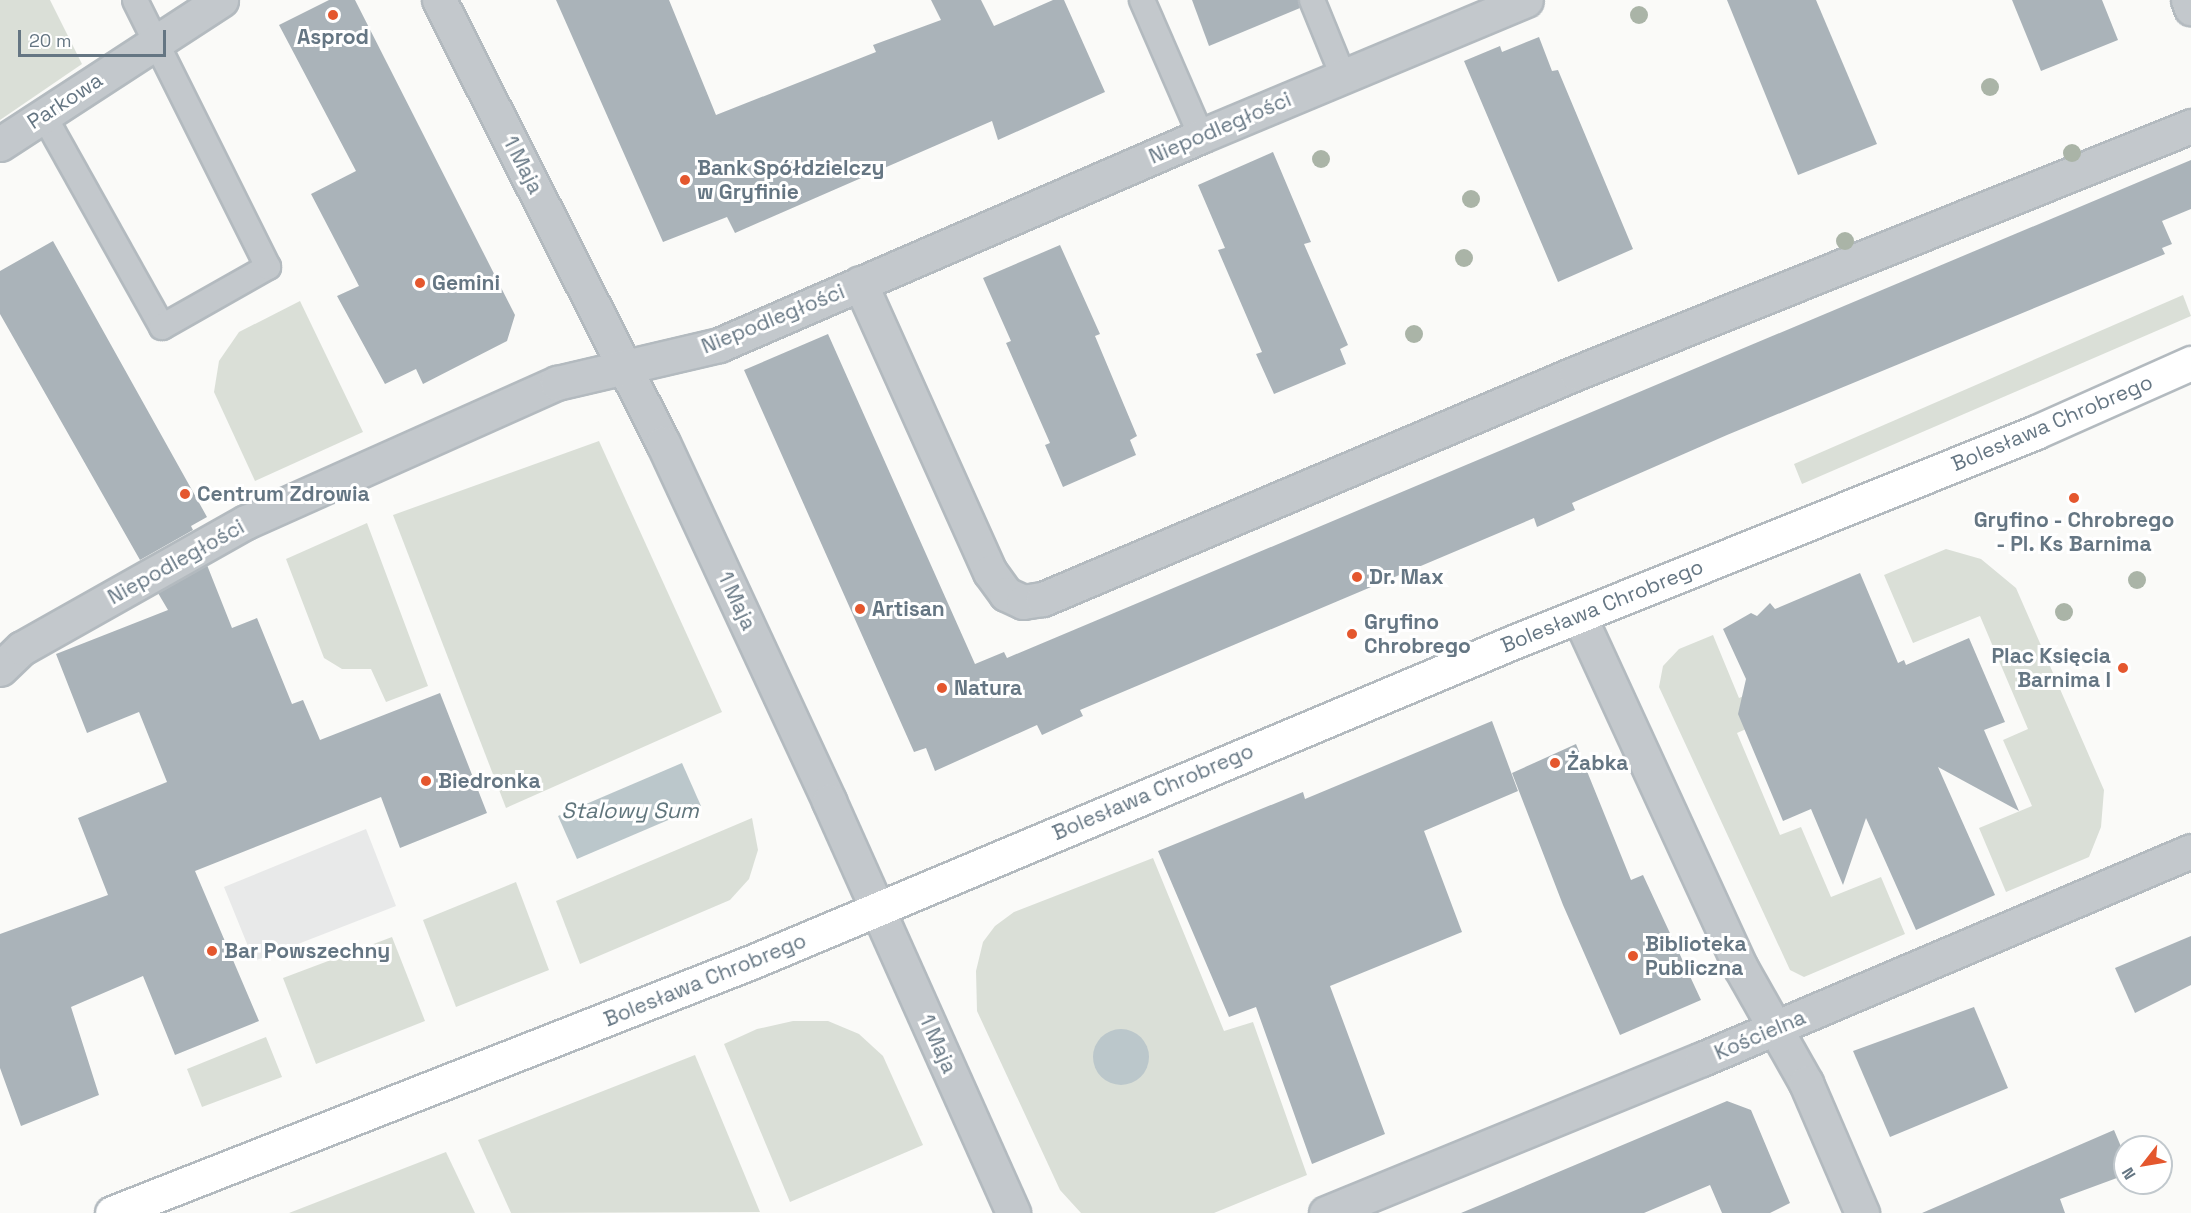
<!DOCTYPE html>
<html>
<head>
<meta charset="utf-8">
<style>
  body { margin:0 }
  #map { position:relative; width:2191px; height:1213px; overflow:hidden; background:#fafaf8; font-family:"Space Grotesk",sans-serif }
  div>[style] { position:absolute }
  .built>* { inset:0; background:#e8e9e9 }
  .green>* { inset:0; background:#dadfd7 }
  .water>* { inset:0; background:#bbc7cb }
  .round { border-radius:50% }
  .building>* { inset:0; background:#aab3b9 }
  .roads { filter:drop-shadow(2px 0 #b3babf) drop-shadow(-2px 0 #b3babf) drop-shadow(0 2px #b3babf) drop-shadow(0 -2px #b3babf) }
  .service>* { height:24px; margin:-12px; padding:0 12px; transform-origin:12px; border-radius:12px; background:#c3c8cc }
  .minor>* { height:33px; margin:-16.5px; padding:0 16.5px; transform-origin:16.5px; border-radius:16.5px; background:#c3c8cc }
  .secondary>* { height:33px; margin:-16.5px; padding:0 16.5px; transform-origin:16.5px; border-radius:16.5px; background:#fff }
  .trees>* { width:18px; height:18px; margin:-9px; border-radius:50%; background:#aab4a7 }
  .dots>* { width:16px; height:16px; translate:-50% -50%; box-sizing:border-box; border:3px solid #fff; border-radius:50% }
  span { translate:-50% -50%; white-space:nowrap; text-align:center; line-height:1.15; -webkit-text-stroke:6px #fff; paint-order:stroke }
  .poi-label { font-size:21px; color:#657683; font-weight:700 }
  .left { translate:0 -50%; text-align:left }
  .right { translate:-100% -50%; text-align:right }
  .street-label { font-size:21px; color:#657683 }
  .water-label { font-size:22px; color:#60757c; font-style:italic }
  .north { position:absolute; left:2113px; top:1135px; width:60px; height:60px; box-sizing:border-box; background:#fff; border:2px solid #c1c8cd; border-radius:50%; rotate:239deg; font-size:16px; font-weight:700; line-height:24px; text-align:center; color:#657683 }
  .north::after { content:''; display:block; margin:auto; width:21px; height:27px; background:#e4572e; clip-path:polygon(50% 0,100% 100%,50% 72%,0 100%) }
  .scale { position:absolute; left:18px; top:30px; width:148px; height:27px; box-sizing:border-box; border:3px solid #657683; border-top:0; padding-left:8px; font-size:18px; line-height:21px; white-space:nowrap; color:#657683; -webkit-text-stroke:4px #fff; paint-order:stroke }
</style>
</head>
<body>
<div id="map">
  <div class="built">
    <div style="clip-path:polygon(366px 829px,396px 906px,254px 961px,224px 887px)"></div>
  </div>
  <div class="green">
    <div style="clip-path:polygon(0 0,50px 0,82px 64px,0 120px)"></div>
    <div style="clip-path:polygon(2183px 295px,2191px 316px,1802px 484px,1794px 464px)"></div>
    <div style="clip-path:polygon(300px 301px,363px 432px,255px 481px,214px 392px,219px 361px,239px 332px)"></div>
    <div style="clip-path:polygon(599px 441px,722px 712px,506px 808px,393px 515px)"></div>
    <div style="clip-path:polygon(367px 523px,428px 686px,386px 702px,371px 669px,342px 669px,324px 658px,286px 559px)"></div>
    <div style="clip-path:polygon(1946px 549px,1981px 559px,2016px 588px,2104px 790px,2101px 827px,2089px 857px,2006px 892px,1979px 828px,2032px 806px,2003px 740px,2028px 729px,1980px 616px,1913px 643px,1884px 575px)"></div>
    <div style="clip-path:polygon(1713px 635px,1739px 698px,1795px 674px,1808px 702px,1737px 733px,1780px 835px,1801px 827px,1831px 897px,1881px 877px,1905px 934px,1804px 977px,1790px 970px,1659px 687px,1663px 666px,1679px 649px)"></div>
    <div style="clip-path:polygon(752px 818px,758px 850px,749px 879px,730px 900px,580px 964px,556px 901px)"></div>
    <div style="clip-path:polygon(1153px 858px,1224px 1031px,1253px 1022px,1307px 1175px,1214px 1213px,1081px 1213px,1060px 1190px,977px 1011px,976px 971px,983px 942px,995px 926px,1014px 912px)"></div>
    <div style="clip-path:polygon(516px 882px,549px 970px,456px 1007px,423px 920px)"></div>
    <div style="clip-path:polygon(392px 937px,425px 1021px,316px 1064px,283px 978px)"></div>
    <div style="clip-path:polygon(793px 1021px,828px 1021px,859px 1034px,883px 1056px,923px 1145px,790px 1202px,724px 1044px,757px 1029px)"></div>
    <div style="clip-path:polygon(266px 1037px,282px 1077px,202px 1107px,187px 1069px)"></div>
    <div style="clip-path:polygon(695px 1055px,760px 1212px,511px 1213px,478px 1140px)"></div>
    <div style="clip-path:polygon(446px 1152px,475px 1213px,289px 1213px)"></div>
  </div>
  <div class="water">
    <div style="clip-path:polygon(682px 763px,701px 806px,577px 859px,558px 816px)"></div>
    <div class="round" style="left:1093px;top:1029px;width:56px;height:56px"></div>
  </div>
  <div class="building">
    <div style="clip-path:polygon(329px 0,355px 0,515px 315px,507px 341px,423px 384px,416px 369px,385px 384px,337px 296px,359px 286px,311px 194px,356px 171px,279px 25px)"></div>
    <div style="clip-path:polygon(556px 0,669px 0,716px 115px,876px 52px,873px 45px,941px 20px,931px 0,981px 0,994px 26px,1053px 0,1064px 0,1105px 92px,998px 140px,992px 121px,735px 233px,727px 217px,663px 242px)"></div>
    <div style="clip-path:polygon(1192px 0,1298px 0,1300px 8px,1209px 46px)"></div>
    <div style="clip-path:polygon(1727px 0,1816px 0,1877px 144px,1798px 175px)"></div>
    <div style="clip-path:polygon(2012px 0,2102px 0,2118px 40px,2041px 71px)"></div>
    <div style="clip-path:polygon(1539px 37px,1552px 71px,1558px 70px,1633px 249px,1558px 282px,1464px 61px,1500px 46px,1502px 52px)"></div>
    <div style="clip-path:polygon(1273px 152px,1311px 242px,1304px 244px,1348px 345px,1340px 349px,1346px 364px,1274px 394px,1256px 354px,1262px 352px,1218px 250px,1225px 248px,1198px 185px)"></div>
    <div style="clip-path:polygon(2191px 160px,2191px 209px,2162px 221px,2172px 244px,2162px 248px,2165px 254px,1727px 435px,1572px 503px,1575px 510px,1537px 527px,1534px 518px,1080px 710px,1083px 716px,1042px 735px,1037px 725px,935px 771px,926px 748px,914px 752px,744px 370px,828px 334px,975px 664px,1004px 652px,1007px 658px)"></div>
    <div style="clip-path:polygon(53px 241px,207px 517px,191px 526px,193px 530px,140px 560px,0 314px,0 271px)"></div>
    <div style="clip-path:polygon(1060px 245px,1100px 334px,1095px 336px,1137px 436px,1130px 440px,1136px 455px,1063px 487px,1045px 445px,1050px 443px,1006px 343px,1011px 341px,983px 278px)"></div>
    <div style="clip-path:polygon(207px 565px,232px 628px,257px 618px,292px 704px,303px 700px,320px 740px,440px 693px,487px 813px,400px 848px,381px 797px,195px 871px,259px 1021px,175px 1055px,143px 976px,71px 1007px,99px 1095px,21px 1126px,0 1068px,0 934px,108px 895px,78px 818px,167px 782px,139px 712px,87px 733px,56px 654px,168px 610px,158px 593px)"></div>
    <div style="clip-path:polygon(1860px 573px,1898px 663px,1904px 660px,1906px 665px,1969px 638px,2005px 722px,1984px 730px,2019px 811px,1938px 767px,1995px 895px,1916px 930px,1866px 818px,1843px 885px,1811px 809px,1783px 821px,1738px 714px,1746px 679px,1723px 629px,1751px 613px,1757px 616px,1770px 603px,1775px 609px)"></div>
    <div style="clip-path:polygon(1492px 721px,1518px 791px,1424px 831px,1462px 932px,1330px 986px,1385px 1134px,1312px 1164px,1256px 1007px,1229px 1017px,1158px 851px,1303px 792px,1305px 799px)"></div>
    <div style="clip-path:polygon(1576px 744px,1631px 880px,1643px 875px,1701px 1000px,1620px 1035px,1563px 905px,1512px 773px)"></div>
    <div style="clip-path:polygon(2191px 936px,2191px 985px,2135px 1013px,2115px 968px)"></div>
    <div style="clip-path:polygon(1974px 1007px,2008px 1088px,1890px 1137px,1853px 1051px)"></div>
    <div style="clip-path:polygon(1727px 1101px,1751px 1110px,1790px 1203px,1770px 1213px,1722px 1213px,1710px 1185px,1644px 1213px,1461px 1213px)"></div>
    <div style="clip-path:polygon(2114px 1130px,2125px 1156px,2125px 1175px,2060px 1199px,2065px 1213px,1922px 1213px)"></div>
  </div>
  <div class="roads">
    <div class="service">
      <div style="left:1142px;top:0;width:148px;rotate:66.5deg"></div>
      <div style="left:1312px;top:0;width:82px;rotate:67.8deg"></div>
      <div style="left:43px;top:114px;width:244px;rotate:60.8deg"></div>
      <div style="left:162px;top:327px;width:122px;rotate:-29.5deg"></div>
      <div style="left:268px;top:267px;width:298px;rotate:-116.5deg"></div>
    </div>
    <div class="minor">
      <div style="left:439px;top:0;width:496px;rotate:63.2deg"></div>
      <div style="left:663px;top:443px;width:395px;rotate:65.1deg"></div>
      <div style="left:829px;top:801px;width:451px;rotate:65.9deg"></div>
      <div style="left:2188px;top:0;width:9px;rotate:69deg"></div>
      <div style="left:0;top:144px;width:264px;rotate:-33.1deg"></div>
      <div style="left:860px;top:283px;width:317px;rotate:65.8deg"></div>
      <div style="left:990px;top:572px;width:27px;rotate:54deg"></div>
      <div style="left:1006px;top:594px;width:19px;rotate:25deg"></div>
      <div style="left:1023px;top:602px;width:20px;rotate:-9deg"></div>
      <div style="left:1043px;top:599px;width:579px;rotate:-22.98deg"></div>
      <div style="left:1576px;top:373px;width:663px;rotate:-21.88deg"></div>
      <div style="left:1579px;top:616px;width:387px;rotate:65.3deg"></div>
      <div style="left:1741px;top:968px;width:132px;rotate:60.5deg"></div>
      <div style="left:1806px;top:1083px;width:142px;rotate:66.7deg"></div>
      <div style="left:0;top:669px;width:30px;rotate:-44deg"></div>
      <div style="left:22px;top:648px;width:257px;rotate:-29.4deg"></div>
      <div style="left:246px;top:522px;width:341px;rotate:-24.1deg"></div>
      <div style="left:557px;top:383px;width:166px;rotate:-13.2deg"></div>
      <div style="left:719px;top:345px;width:525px;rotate:-23.44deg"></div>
      <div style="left:1201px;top:136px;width:352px;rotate:-22.7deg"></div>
      <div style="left:1326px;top:1213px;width:406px;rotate:-22.3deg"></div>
      <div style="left:1702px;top:1059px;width:531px;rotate:-23.04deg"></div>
    </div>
    <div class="secondary">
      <div style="left:112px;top:1213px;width:690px;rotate:-21.43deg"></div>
      <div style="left:754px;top:961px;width:816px;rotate:-22.79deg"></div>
      <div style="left:1506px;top:645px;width:571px;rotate:-21.89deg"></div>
      <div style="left:2036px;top:432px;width:170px;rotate:-24deg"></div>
    </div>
  </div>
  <div class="trees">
    <div style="left:1639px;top:15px"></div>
    <div style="left:1990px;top:87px"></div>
    <div style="left:2072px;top:153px"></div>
    <div style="left:1321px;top:159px"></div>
    <div style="left:1471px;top:199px"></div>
    <div style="left:1845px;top:241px"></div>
    <div style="left:1464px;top:258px"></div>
    <div style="left:1414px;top:334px"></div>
    <div style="left:2137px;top:580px"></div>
    <div style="left:2064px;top:612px"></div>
  </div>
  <div class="dots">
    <div style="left:333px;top:15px;background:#e4572e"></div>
    <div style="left:685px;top:180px;background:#e4572e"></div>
    <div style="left:420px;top:283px;background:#e4572e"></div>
    <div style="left:185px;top:494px;background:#e4572e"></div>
    <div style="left:2074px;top:498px;background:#e4572e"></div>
    <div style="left:1357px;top:577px;background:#e4572e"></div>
    <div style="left:860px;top:609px;background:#e4572e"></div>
    <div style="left:1352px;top:634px;background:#e4572e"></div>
    <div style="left:2123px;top:668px;background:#e4572e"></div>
    <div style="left:942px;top:688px;background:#e4572e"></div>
    <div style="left:1555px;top:763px;background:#e4572e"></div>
    <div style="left:426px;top:781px;background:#e4572e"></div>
    <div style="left:212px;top:951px;background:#e4572e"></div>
    <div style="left:1633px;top:956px;background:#e4572e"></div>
  </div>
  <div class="poi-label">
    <span style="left:333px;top:37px">Asprod</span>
    <span class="left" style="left:697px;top:180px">Bank Spółdzielczy<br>w Gryfinie</span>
    <span class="left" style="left:432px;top:283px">Gemini</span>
    <span class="left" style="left:197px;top:494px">Centrum Zdrowia</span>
    <span style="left:2074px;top:532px">Gryfino - Chrobrego<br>- Pl. Ks Barnima</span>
    <span class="left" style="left:1369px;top:577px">Dr. Max</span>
    <span class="left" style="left:872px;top:609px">Artisan</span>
    <span class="left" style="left:1364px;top:634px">Gryfino<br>Chrobrego</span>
    <span class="right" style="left:2111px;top:668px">Plac Księcia<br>Barnima I</span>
    <span class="left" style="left:954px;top:688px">Natura</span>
    <span class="left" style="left:1567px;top:763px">Żabka</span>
    <span class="left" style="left:438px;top:781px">Biedronka</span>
    <span class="left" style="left:1645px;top:956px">Biblioteka<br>Publiczna</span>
    <span class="left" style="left:224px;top:951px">Bar Powszechny</span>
  </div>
  <div class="street-label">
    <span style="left:65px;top:101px;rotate:-33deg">Parkowa</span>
    <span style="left:1220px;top:128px;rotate:-23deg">Niepodległości</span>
    <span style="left:523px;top:165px;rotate:63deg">1 Maja</span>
    <span style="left:773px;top:319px;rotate:-22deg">Niepodległości</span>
    <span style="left:2052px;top:423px;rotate:-23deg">Bolesława Chrobrego</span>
    <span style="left:176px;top:562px;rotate:-29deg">Niepodległości</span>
    <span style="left:737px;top:601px;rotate:65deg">1 Maja</span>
    <span style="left:1602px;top:606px;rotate:-22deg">Bolesława Chrobrego</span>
    <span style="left:1153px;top:792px;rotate:-23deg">Bolesława Chrobrego</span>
    <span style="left:705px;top:980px;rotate:-22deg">Bolesława Chrobrego</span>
    <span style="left:1760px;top:1035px;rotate:-23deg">Kościelna</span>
    <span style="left:938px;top:1044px;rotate:66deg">1 Maja</span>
  </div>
  <div class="water-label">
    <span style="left:630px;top:811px">Stalowy Sum</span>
  </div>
  <div class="north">N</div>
  <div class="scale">20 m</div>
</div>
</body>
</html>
